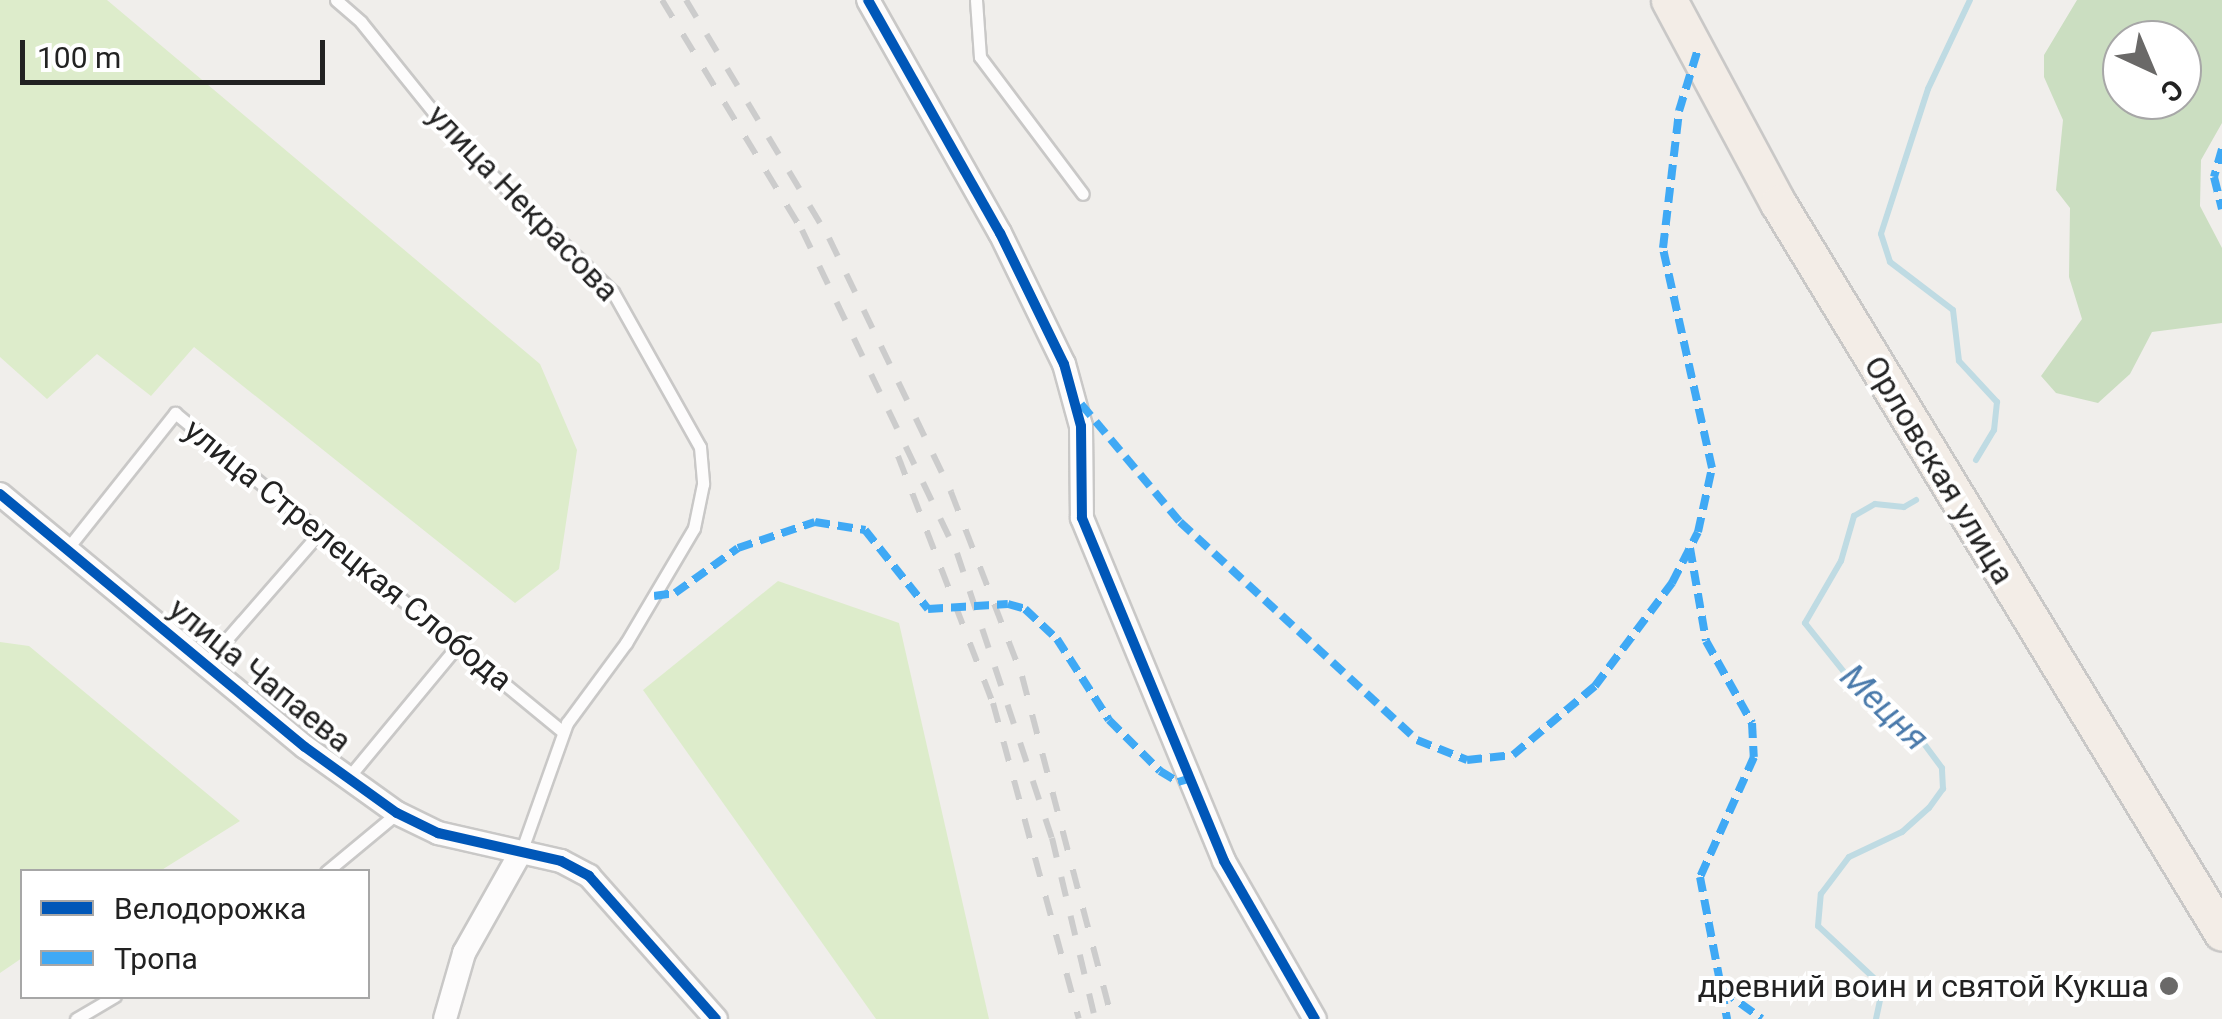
<!DOCTYPE html>
<html>
<head>
<meta charset="utf-8">
<style>
  body { margin:0 }
  #map { position:relative; width:2222px; height:1019px; overflow:hidden; background:#f0eeeb; font-family:Roboto,sans-serif }
  div>[style] { position:absolute }
  .grass>* { inset:0; background:#ddeccb }
  .forest>* { inset:0; background:#cbdec1 }
  .stream>* { height:6px; margin:-3px; padding:0 3px; transform-origin:3px; border-radius:3px; background:#bfdbe3 }
  .roads { filter:drop-shadow(2px 0 #c9c8c7) drop-shadow(-2px 0 #c9c8c7) drop-shadow(0 2px #c9c8c7) drop-shadow(0 -2px #c9c8c7) }
  .service>* { height:11px; margin:-5.5px; padding:0 5.5px; transform-origin:5.5px; border-radius:5.5px; background:#fdfcfc }
  .minor>* { height:22px; margin:-11px; padding:0 11px; transform-origin:11px; border-radius:11px; background:#fdfcfc }
  .primary>* { height:35px; margin:-17.5px; padding:0 17.5px; transform-origin:17.5px; border-radius:17.5px; background:#f3ede7 }
  .rail>* { height:6px; margin-top:-3px; transform-origin:0; background:repeating-linear-gradient(90deg,#ccc 0 20px,transparent 0 40px) }
  .quiet>* { height:8px; margin-top:-4px; transform-origin:0; background:repeating-linear-gradient(90deg,#3fa9f5 0 15px,transparent 0 23px) }
  .cycleway>* { height:10px; margin:-5px; padding:0 5px; transform-origin:5px; border-radius:5px; background:#0057b8 }
  .dots>* { width:28px; height:28px; translate:-50% -50%; box-sizing:border-box; border:5px solid #fff; border-radius:50% }
  span { translate:-50% -50%; white-space:nowrap; text-align:center; line-height:1.15; -webkit-text-stroke:8px #fff; paint-order:stroke }
  .street-label { font-size:32px; color:#222 }
  .poi-label { font-size:32px; color:#222 }
  .right { translate:-100% -50%; text-align:right }
  .water-label { font-size:35px; color:#4a7aab; font-style:italic }
  .legend { position:absolute; left:20px; top:869px; width:350px; height:130px; box-sizing:border-box; background:#fff; border:2px solid #a7a7a7; margin:0; padding:12px 18px; list-style:none; font-size:30px; color:#222 }
  .legend li { display:flex; align-items:center; gap:20px; height:50px }
  .legend b { width:50px; border:2px solid #a7a7a7 }
  .north { position:absolute; left:2102px; top:20px; width:100px; height:100px; box-sizing:border-box; background:#fff; border:2px solid #a7a7a7; border-radius:50%; rotate:136deg; font-size:28px; font-weight:700; line-height:40px; text-align:center; color:#222 }
  .north::after { content:''; display:block; margin:auto; width:35px; height:45px; background:#6a6968; clip-path:polygon(50% 0,100% 100%,50% 72%,0 100%) }
  .scale { position:absolute; left:20px; top:40px; width:305px; height:45px; box-sizing:border-box; border:5px solid #222; border-top:0; padding-left:12px; font-size:30px; line-height:35px; white-space:nowrap; color:#222; -webkit-text-stroke:8px #fff; paint-order:stroke }
</style>
</head>
<body>
<div id="map">
  <div class="grass">
    <div style="clip-path:polygon(0 0,107px 0,540px 364px,577px 450px,559px 569px,515px 603px,194px 347px,151px 396px,97px 354px,47px 399px,0 357px)"></div>
    <div style="clip-path:polygon(778px 581px,899px 623px,989px 1019px,876px 1019px,643px 690px)"></div>
    <div style="clip-path:polygon(0 642px,29px 646px,240px 821px,160px 871px,22px 872px,22px 958px,0 973px)"></div>
  </div>
  <div class="forest">
    <div style="clip-path:polygon(evenodd,2077px 0,2222px 0,2222px 123px,2201px 160px,2200px 206px,2222px 248px,2222px 323px,2152px 332px,2130px 374px,2098px 403px,2056px 393px,2041px 376px,2082px 319px,2069px 277px,2070px 208px,2056px 190px,2063px 120px,2044px 77px,2044px 55px,2077px 0,2122px 40px,2182px 40px,2182px 100px,2122px 100px,2122px 40px)"></div>
  </div>
  <div class="stream">
    <div style="left:1970px;top:0;width:98px;rotate:115.3deg"></div>
    <div style="left:1928px;top:89px;width:152px;rotate:108deg"></div>
    <div style="left:1881px;top:234px;width:29px;rotate:72deg"></div>
    <div style="left:1890px;top:262px;width:79px;rotate:37.3deg"></div>
    <div style="left:1953px;top:310px;width:51px;rotate:83.3deg"></div>
    <div style="left:1959px;top:361px;width:56px;rotate:47.2deg"></div>
    <div style="left:1997px;top:402px;width:28px;rotate:96deg"></div>
    <div style="left:1994px;top:430px;width:35px;rotate:121deg"></div>
    <div style="left:1876px;top:1019px;width:25px;rotate:-78deg"></div>
    <div style="left:1881px;top:995px;width:16px;rotate:-108deg"></div>
    <div style="left:1876px;top:980px;width:79px;rotate:-137deg"></div>
    <div style="left:1818px;top:926px;width:32px;rotate:-85deg"></div>
    <div style="left:1821px;top:894px;width:46px;rotate:-52.9deg"></div>
    <div style="left:1849px;top:857px;width:59px;rotate:-25.3deg"></div>
    <div style="left:1902px;top:832px;width:36px;rotate:-42deg"></div>
    <div style="left:1929px;top:808px;width:24px;rotate:-54deg"></div>
    <div style="left:1943px;top:789px;width:21px;rotate:-93deg"></div>
    <div style="left:1942px;top:768px;width:57px;rotate:-126.5deg"></div>
    <div style="left:1908px;top:722px;width:45px;rotate:-153.4deg"></div>
    <div style="left:1868px;top:702px;width:101px;rotate:-128.6deg"></div>
    <div style="left:1805px;top:623px;width:72px;rotate:-59.9deg"></div>
    <div style="left:1841px;top:561px;width:47px;rotate:-73.9deg"></div>
    <div style="left:1854px;top:516px;width:24px;rotate:-30deg"></div>
    <div style="left:1875px;top:504px;width:29px;rotate:6deg"></div>
    <div style="left:1904px;top:507px;width:14px;rotate:-30deg"></div>
  </div>
  <div class="roads">
    <div class="service">
      <div style="left:336px;top:0;width:33px;rotate:41deg"></div>
      <div style="left:361px;top:22px;width:150px;rotate:51.2deg"></div>
      <div style="left:455px;top:139px;width:220px;rotate:44.1deg"></div>
      <div style="left:613px;top:292px;width:178px;rotate:60.7deg"></div>
      <div style="left:700px;top:447px;width:37px;rotate:85deg"></div>
      <div style="left:703px;top:484px;width:45px;rotate:101.6deg"></div>
      <div style="left:694px;top:528px;width:134px;rotate:120.6deg"></div>
      <div style="left:626px;top:643px;width:99px;rotate:126.4deg"></div>
      <div style="left:567px;top:723px;width:137px;rotate:109.6deg"></div>
      <div style="left:976px;top:0;width:57px;rotate:86deg"></div>
      <div style="left:980px;top:57px;width:171px;rotate:53.1deg"></div>
      <div style="left:67px;top:549px;width:174px;rotate:-51.5deg"></div>
      <div style="left:175px;top:413px;width:502px;rotate:39.43deg"></div>
      <div style="left:205px;top:664px;width:175px;rotate:-48.9deg"></div>
      <div style="left:348px;top:778px;width:174px;rotate:-50.4deg"></div>
      <div style="left:326px;top:872px;width:92px;rotate:-39.7deg"></div>
      <div style="left:76px;top:1019px;width:45px;rotate:-30.5deg"></div>
    </div>
    <div class="minor">
      <div style="left:868px;top:0;width:268px;rotate:60.5deg"></div>
      <div style="left:1000px;top:233px;width:146px;rotate:64deg"></div>
      <div style="left:1064px;top:364px;width:64px;rotate:74.7deg"></div>
      <div style="left:1081px;top:426px;width:92px;rotate:89.4deg"></div>
      <div style="left:1082px;top:518px;width:371px;rotate:67.5deg"></div>
      <div style="left:1224px;top:861px;width:182px;rotate:60.1deg"></div>
      <div style="left:0;top:494px;width:396px;rotate:39.7deg"></div>
      <div style="left:305px;top:747px;width:113px;rotate:35.7deg"></div>
      <div style="left:397px;top:813px;width:46px;rotate:26deg"></div>
      <div style="left:438px;top:833px;width:126px;rotate:12.8deg"></div>
      <div style="left:561px;top:861px;width:32px;rotate:28deg"></div>
      <div style="left:589px;top:876px;width:191px;rotate:48.4deg"></div>
      <div style="left:445px;top:1019px;width:69px;rotate:-73.9deg"></div>
      <div style="left:464px;top:953px;width:116px;rotate:-60.6deg"></div>
    </div>
    <div class="primary">
      <div style="left:1669px;top:0;width:230px;rotate:61.8deg"></div>
      <div style="left:1778px;top:203px;width:854px;rotate:58.69deg"></div>
    </div>
  </div>
  <div class="rail">
    <div style="left:662px;top:0;width:269px;rotate:58.7deg"></div>
    <div style="left:802px;top:230px;width:358px;rotate:64.4deg"></div>
    <div style="left:957px;top:553px;width:300px;rotate:71.6deg"></div>
    <div style="left:1052px;top:838px;width:186px;rotate:76.6deg"></div>
    <div style="left:686px;top:0;width:278px;rotate:59deg"></div>
    <div style="left:829px;top:238px;width:282px;rotate:64.3deg"></div>
    <div style="left:951px;top:492px;width:197px;rotate:68.9deg"></div>
    <div style="left:1022px;top:676px;width:355px;rotate:75.3deg"></div>
    <div style="left:898px;top:456px;width:265px;rotate:69deg"></div>
    <div style="left:993px;top:703px;width:327px;rotate:74.8deg"></div>
  </div>
  <div class="quiet">
    <div style="left:2222px;top:149px;width:29px;rotate:106deg"></div>
    <div style="left:2214px;top:177px;width:33px;rotate:76deg"></div>
    <div style="left:1081px;top:404px;width:154px;rotate:50deg"></div>
    <div style="left:1180px;top:522px;width:322px;rotate:42.6deg"></div>
    <div style="left:1417px;top:740px;width:54px;rotate:21.8deg"></div>
    <div style="left:1467px;top:760px;width:46px;rotate:-6.2deg"></div>
    <div style="left:1513px;top:755px;width:107px;rotate:-40.1deg"></div>
    <div style="left:1595px;top:686px;width:129px;rotate:-53.2deg"></div>
    <div style="left:1672px;top:583px;width:57px;rotate:-63deg"></div>
    <div style="left:1698px;top:532px;width:66px;rotate:-77.7deg"></div>
    <div style="left:1712px;top:468px;width:225px;rotate:-102.6deg"></div>
    <div style="left:1663px;top:248px;width:138px;rotate:-83.3deg"></div>
    <div style="left:1679px;top:111px;width:62px;rotate:-73deg"></div>
    <div style="left:1690px;top:548px;width:94px;rotate:80.2deg"></div>
    <div style="left:1706px;top:641px;width:94px;rotate:60.7deg"></div>
    <div style="left:1752px;top:723px;width:34px;rotate:87deg"></div>
    <div style="left:1754px;top:757px;width:132px;rotate:114.2deg"></div>
    <div style="left:1700px;top:877px;width:145px;rotate:79.2deg"></div>
    <div style="left:654px;top:596px;width:21px;rotate:-8deg"></div>
    <div style="left:675px;top:593px;width:77px;rotate:-35.5deg"></div>
    <div style="left:738px;top:548px;width:81px;rotate:-18.7deg"></div>
    <div style="left:815px;top:522px;width:51px;rotate:9.1deg"></div>
    <div style="left:865px;top:530px;width:101px;rotate:51.4deg"></div>
    <div style="left:928px;top:609px;width:80px;rotate:-3.6deg"></div>
    <div style="left:1008px;top:604px;width:18px;rotate:16deg"></div>
    <div style="left:1025px;top:609px;width:44px;rotate:43.2deg"></div>
    <div style="left:1057px;top:639px;width:96px;rotate:57.3deg"></div>
    <div style="left:1109px;top:720px;width:72px;rotate:45deg"></div>
    <div style="left:1160px;top:771px;width:21px;rotate:31deg"></div>
    <div style="left:1178px;top:782px;width:10px;rotate:-17deg"></div>
    <div style="left:1722px;top:990px;width:49px;rotate:35.9deg"></div>
  </div>
  <div class="cycleway">
    <div style="left:868px;top:0;width:268px;rotate:60.5deg"></div>
    <div style="left:1000px;top:233px;width:146px;rotate:64deg"></div>
    <div style="left:1064px;top:364px;width:64px;rotate:74.7deg"></div>
    <div style="left:1081px;top:426px;width:92px;rotate:89.4deg"></div>
    <div style="left:1082px;top:518px;width:371px;rotate:67.5deg"></div>
    <div style="left:1224px;top:861px;width:182px;rotate:60.1deg"></div>
    <div style="left:0;top:494px;width:396px;rotate:39.7deg"></div>
    <div style="left:305px;top:747px;width:113px;rotate:35.7deg"></div>
    <div style="left:397px;top:813px;width:46px;rotate:26deg"></div>
    <div style="left:438px;top:833px;width:126px;rotate:12.8deg"></div>
    <div style="left:561px;top:861px;width:32px;rotate:28deg"></div>
    <div style="left:589px;top:876px;width:191px;rotate:48.4deg"></div>
  </div>
  <div class="dots">
    <div style="left:2169px;top:986px;background:#6a6968"></div>
  </div>
  <div class="street-label">
    <span style="left:523px;top:203px;rotate:46deg">улица Некрасова</span>
    <span style="left:1939px;top:470px;rotate:59deg">Орловская улица</span>
    <span style="left:348px;top:555px;rotate:39deg">улица Стрелецкая Слобода</span>
    <span style="left:260px;top:675px;rotate:39deg">улица Чапаева</span>
  </div>
  <div class="poi-label">
    <span class="right" style="left:2149px;top:986px">древний воин и святой Кукша</span>
  </div>
  <div class="water-label">
    <span style="left:1884px;top:708px;rotate:44deg">Мецня</span>
  </div>
  <ul class="legend">
  <li><b style="height:12px;background:#0057b8"></b>Велодорожка</li>
  <li><b style="height:12px;background:#3fa9f5"></b>Тропа</li>
  </ul>
  <div class="north">С</div>
  <div class="scale">100 m</div>
</div>
</body>
</html>
